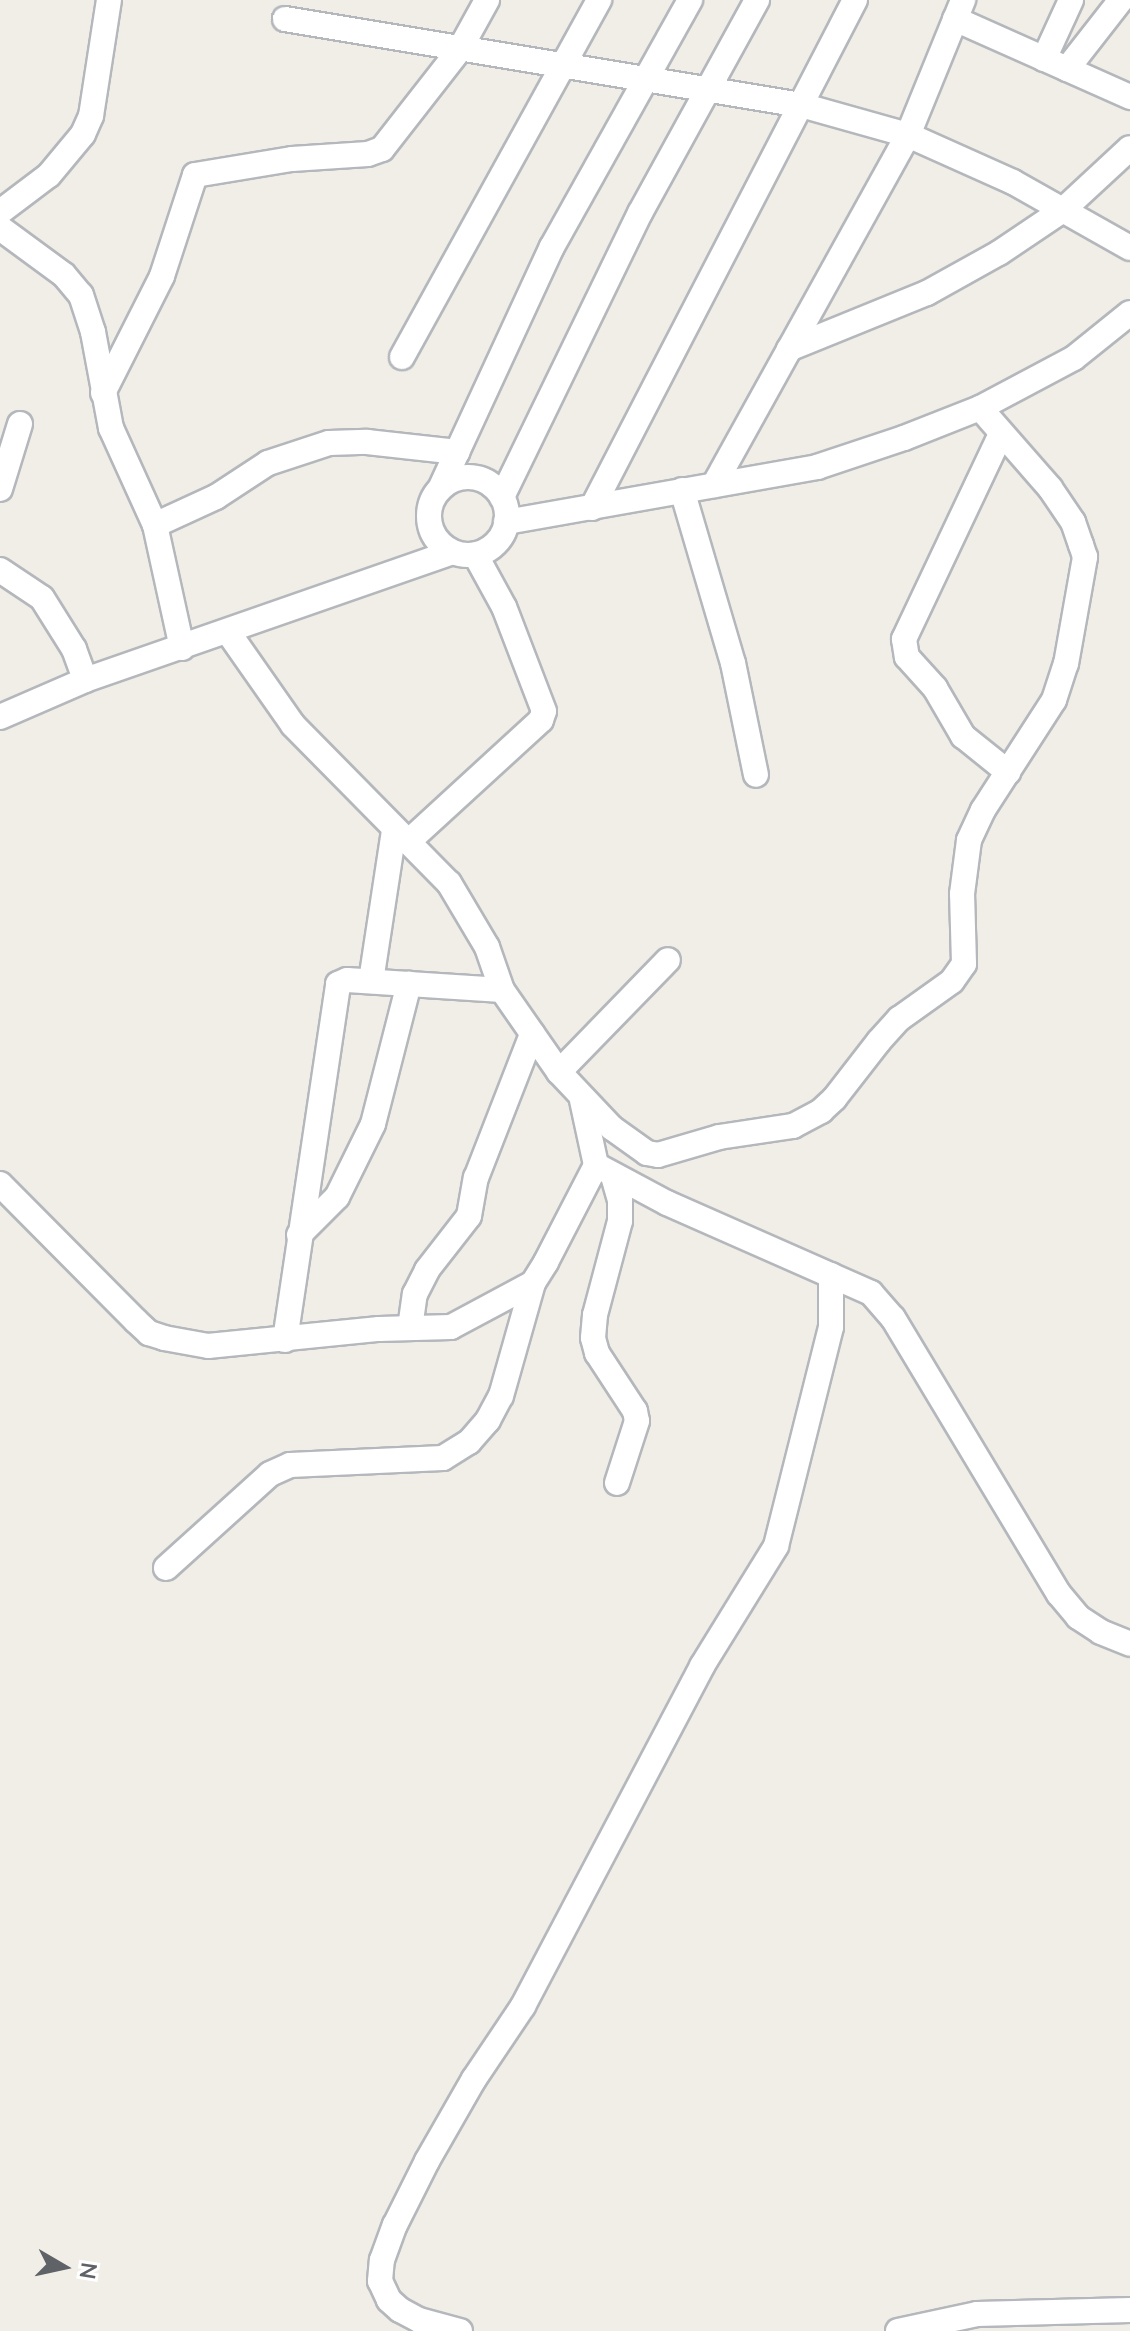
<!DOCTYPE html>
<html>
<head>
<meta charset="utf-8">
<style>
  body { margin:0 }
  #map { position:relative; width:1130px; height:2331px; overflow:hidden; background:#f0eee7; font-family:"Nunito Sans",sans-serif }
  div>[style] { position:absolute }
  .roads { filter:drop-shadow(2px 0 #b4b7bb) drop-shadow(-2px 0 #b4b7bb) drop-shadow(0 2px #b4b7bb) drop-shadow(0 -2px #b4b7bb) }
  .minor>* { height:24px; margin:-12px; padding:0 12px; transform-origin:12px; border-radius:12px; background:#fff }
  .minor>.ring { margin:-12px; padding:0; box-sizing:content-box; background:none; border:24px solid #fff; border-radius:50% }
  span { translate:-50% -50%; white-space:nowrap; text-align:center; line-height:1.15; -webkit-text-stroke:6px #fff; paint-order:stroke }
  .north { position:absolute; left:24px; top:2227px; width:80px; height:80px; -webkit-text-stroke:6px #fff; paint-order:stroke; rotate:99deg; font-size:22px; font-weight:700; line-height:32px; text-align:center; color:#5f6266 }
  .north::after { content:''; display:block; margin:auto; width:28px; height:36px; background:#5f6266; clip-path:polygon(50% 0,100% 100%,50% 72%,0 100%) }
</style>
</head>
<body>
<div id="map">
  <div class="roads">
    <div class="minor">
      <div style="left:285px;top:19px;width:523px;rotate:9.46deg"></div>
      <div style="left:801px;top:105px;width:111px;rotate:15.7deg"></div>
      <div style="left:908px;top:135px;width:115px;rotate:24.1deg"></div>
      <div style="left:1013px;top:182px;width:134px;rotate:29.4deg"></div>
      <div style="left:955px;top:19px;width:192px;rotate:24deg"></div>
      <div style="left:1044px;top:59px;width:65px;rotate:-65.4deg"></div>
      <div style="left:1067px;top:69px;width:88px;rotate:-52deg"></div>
      <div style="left:0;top:212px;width:61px;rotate:-37.1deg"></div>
      <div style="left:49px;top:175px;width:53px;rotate:-50.3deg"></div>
      <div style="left:83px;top:134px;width:20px;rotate:-66deg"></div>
      <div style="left:91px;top:116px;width:117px;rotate:-81.2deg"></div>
      <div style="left:0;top:228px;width:79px;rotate:36.3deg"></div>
      <div style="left:64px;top:275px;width:26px;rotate:50deg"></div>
      <div style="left:81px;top:295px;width:39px;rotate:72deg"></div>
      <div style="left:93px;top:332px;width:98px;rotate:79.4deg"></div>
      <div style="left:111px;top:428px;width:107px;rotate:65.6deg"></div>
      <div style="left:155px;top:525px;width:126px;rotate:77.6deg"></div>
      <div style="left:789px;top:349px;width:149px;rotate:-22.1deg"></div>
      <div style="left:927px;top:293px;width:82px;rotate:-29.1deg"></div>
      <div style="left:999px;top:253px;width:77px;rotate:-33.9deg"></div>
      <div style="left:1063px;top:210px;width:91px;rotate:-42.8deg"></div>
      <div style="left:402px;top:357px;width:408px;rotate:-61.1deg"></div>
      <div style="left:103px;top:393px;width:131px;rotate:-63.2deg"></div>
      <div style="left:162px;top:276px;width:106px;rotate:-71.9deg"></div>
      <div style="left:195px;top:175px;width:98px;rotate:-9.4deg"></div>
      <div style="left:292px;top:159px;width:76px;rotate:-3.8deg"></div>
      <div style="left:368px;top:154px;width:15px;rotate:-20deg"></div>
      <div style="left:382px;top:149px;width:127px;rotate:-52deg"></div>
      <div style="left:460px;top:49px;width:56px;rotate:-61.1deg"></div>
      <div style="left:1001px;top:434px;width:227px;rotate:115.3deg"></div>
      <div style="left:904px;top:639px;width:18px;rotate:81deg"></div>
      <div style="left:907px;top:657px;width:42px;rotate:47.9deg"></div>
      <div style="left:935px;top:688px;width:56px;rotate:59.7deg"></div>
      <div style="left:963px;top:736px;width:58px;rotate:38.7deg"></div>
      <div class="ring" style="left:429px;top:477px;width:54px;height:54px"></div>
      <div style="left:714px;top:485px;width:400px;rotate:-61deg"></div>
      <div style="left:908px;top:135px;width:146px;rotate:-67.8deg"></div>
      <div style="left:0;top:489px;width:68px;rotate:-72.9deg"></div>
      <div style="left:440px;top:489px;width:267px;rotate:-65.2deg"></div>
      <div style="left:552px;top:247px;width:283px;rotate:-60.8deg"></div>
      <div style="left:682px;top:490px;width:180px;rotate:73.6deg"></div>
      <div style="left:733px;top:663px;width:114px;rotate:78.4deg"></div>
      <div style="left:502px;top:497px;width:316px;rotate:-64.1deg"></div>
      <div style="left:640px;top:213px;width:243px;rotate:-61.2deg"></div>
      <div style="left:592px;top:508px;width:572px;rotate:-62.63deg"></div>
      <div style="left:506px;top:522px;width:316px;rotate:-10deg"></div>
      <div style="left:817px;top:467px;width:92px;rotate:-18.4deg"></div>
      <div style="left:904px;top:438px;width:82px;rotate:-21.5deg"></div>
      <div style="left:980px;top:408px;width:106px;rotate:-28deg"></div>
      <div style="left:1074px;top:358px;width:72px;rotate:-38.8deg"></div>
      <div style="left:155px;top:525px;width:67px;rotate:-24.7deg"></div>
      <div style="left:216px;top:497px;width:62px;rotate:-33.2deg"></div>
      <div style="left:268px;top:463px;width:64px;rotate:-18.2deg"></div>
      <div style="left:329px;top:443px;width:38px;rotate:-2deg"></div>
      <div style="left:367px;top:442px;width:91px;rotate:6.3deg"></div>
      <div style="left:0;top:570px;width:50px;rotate:33.7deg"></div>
      <div style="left:42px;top:598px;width:60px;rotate:57.9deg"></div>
      <div style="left:74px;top:649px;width:33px;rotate:70deg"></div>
      <div style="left:228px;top:632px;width:113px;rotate:55deg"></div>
      <div style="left:293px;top:725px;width:222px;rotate:45.4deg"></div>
      <div style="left:449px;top:883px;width:74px;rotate:59.3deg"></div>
      <div style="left:487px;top:947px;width:46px;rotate:70.8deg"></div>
      <div style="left:502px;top:990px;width:100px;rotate:55.2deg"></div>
      <div style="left:559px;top:1072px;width:77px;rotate:46.6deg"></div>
      <div style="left:612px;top:1128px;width:43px;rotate:35.5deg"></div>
      <div style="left:647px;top:1153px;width:11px;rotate:10deg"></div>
      <div style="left:658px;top:1155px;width:64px;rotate:-16.4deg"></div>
      <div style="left:719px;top:1137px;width:75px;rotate:-8.5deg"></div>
      <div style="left:793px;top:1126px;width:32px;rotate:-28deg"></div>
      <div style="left:821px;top:1111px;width:18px;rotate:-43deg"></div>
      <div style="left:834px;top:1099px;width:73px;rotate:-52.2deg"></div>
      <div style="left:879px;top:1041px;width:30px;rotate:-48deg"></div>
      <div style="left:899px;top:1019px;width:65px;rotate:-35.6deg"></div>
      <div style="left:952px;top:981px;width:21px;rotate:-55deg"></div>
      <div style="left:964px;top:964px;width:70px;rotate:-91.6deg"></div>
      <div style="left:962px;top:894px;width:54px;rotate:-82.6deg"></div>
      <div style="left:969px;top:840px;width:33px;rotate:-65deg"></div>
      <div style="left:983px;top:810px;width:131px;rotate:-57.2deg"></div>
      <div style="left:1054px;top:700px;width:38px;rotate:-72deg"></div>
      <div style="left:1066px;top:664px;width:109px;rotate:-79.9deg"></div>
      <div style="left:1085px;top:557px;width:13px;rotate:-108deg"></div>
      <div style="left:1081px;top:545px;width:24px;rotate:-109deg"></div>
      <div style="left:1073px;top:522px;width:41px;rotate:-124.1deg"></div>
      <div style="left:1050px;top:488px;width:106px;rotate:-131.2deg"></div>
      <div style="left:0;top:717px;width:93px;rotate:-23.5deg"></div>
      <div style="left:85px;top:680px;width:389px;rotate:-19.2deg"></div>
      <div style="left:408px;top:842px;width:180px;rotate:-42.5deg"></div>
      <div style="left:541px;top:720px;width:9px;rotate:-72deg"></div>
      <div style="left:544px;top:711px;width:111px;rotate:-111deg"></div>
      <div style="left:504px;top:607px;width:60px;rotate:-118.7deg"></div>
      <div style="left:371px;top:981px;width:152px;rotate:-81.3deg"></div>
      <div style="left:559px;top:1072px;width:156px;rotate:-45.8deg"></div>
      <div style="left:596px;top:1165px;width:81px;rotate:28.2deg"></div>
      <div style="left:667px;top:1203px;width:223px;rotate:23.8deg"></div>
      <div style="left:871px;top:1293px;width:33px;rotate:49deg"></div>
      <div style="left:893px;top:1318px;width:322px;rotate:59deg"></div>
      <div style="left:1059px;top:1594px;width:30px;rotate:50deg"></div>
      <div style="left:1078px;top:1617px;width:27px;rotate:33deg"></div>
      <div style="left:1101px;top:1632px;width:31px;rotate:22deg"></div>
      <div style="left:613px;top:1176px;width:25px;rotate:74deg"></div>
      <div style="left:620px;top:1200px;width:21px;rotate:90deg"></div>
      <div style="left:620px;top:1221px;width:97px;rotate:104.9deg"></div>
      <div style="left:595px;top:1315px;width:23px;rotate:95deg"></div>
      <div style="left:593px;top:1338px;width:16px;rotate:75deg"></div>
      <div style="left:597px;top:1353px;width:69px;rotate:56.8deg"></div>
      <div style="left:635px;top:1411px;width:10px;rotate:79deg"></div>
      <div style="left:637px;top:1421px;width:65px;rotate:107.9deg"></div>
      <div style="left:0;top:1184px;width:193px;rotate:45.2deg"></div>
      <div style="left:136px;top:1321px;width:18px;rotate:43deg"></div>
      <div style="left:149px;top:1333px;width:16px;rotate:18deg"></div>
      <div style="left:164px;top:1338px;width:45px;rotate:10.3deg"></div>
      <div style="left:208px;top:1346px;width:172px;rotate:-5.7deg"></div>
      <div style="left:379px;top:1329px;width:72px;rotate:-1.6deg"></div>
      <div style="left:451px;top:1327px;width:93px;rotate:-28.2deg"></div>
      <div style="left:533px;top:1283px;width:25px;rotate:-58deg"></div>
      <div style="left:546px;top:1262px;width:109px;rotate:-62.7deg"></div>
      <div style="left:596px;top:1165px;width:66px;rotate:-102.2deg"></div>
      <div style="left:299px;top:1235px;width:54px;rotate:-45deg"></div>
      <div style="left:337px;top:1197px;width:81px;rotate:-63.7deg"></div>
      <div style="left:373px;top:1124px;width:145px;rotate:-75.6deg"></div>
      <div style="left:410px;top:1328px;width:34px;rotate:-82deg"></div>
      <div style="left:415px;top:1294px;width:27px;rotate:-63deg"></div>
      <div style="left:427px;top:1270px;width:68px;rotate:-52.1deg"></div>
      <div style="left:469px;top:1216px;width:39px;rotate:-80deg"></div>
      <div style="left:476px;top:1178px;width:155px;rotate:-68.7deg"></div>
      <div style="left:285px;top:1340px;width:360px;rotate:-81.5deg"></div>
      <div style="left:338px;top:984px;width:10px;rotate:-24deg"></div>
      <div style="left:347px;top:980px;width:155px;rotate:3.7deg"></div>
      <div style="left:166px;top:1568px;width:140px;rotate:-42.1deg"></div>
      <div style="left:270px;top:1474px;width:22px;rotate:-24deg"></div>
      <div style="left:290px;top:1465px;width:153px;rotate:-2.6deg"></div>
      <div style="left:443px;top:1458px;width:31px;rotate:-32deg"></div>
      <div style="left:469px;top:1442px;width:29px;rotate:-49deg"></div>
      <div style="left:488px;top:1420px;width:27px;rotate:-62deg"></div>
      <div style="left:501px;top:1396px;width:117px;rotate:-74.2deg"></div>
      <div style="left:460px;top:2331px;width:42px;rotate:-165deg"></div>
      <div style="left:419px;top:2320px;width:21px;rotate:-152deg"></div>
      <div style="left:400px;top:2310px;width:15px;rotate:-138deg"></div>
      <div style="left:389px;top:2300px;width:21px;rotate:-115deg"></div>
      <div style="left:380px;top:2281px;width:21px;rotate:-85deg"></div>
      <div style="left:382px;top:2260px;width:37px;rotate:-70deg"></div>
      <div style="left:395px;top:2225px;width:72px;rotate:-63.4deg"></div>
      <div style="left:427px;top:2161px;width:95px;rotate:-60.2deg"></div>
      <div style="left:474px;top:2079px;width:88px;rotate:-56.1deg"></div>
      <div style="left:523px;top:2006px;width:384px;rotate:-62.2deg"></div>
      <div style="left:702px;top:1666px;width:141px;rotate:-58.3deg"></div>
      <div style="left:776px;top:1546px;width:226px;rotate:-75.9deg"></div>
      <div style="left:831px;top:1327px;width:52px;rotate:-90deg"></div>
      <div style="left:898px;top:2331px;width:81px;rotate:-12.1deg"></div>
      <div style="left:977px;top:2314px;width:153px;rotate:-1.5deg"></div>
    </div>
  </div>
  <div class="north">N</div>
</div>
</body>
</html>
